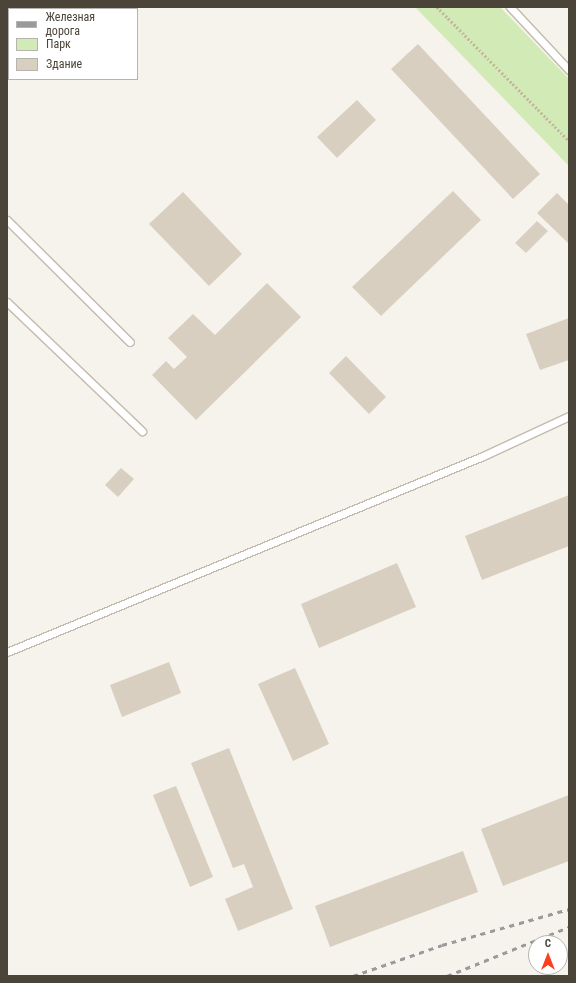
<!DOCTYPE html>
<html>
<head>
<meta charset="utf-8">
<style>
  body { margin:0 }
  #map { position:relative; width:576px; height:983px; overflow:hidden; background:#f6f3ec; font-family:"Roboto Condensed",sans-serif }
  div>[style] { position:absolute }
  .green>* { inset:0; background:#d2eab5 }
  .building>* { inset:0; background:#d8cfc1 }
  .path>* { height:2.5px; margin-top:-1.25px; transform-origin:0; background:repeating-linear-gradient(90deg,#c4b79f 0 2px,transparent 0 4px) }
  .roads { filter:drop-shadow(1px 0 #c2bbae) drop-shadow(-1px 0 #c2bbae) drop-shadow(0 1px #c2bbae) drop-shadow(0 -1px #c2bbae) }
  .service>* { height:7px; margin:-3.5px; padding:0 3.5px; transform-origin:3.5px; border-radius:3.5px; background:#fff }
  .rail>* { height:3px; margin-top:-1.5px; transform-origin:0; background:repeating-linear-gradient(90deg,#9a9a9a 0 5px,transparent 0 10px) }
  span { translate:-50% -50%; white-space:nowrap; text-align:center; line-height:1.15; -webkit-text-stroke:4px #fff; paint-order:stroke }
  .frame { position:absolute; inset:0; border:8px solid #4b4439; pointer-events:none }
  .legend { position:absolute; left:8px; top:8px; width:130px; height:72px; box-sizing:border-box; background:#fff; border:1px solid #b7b4b0; margin:0; padding:5px 7px; list-style:none; font-size:12px; color:#4b4439 }
  .legend li { display:flex; align-items:center; gap:8px; height:20px }
  .legend b { width:20px; border:1px solid #b7b4b0 }
  .north { position:absolute; left:528px; top:935px; width:40px; height:40px; box-sizing:border-box; background:#fff; border:1px solid #b7b4b0; border-radius:50%; rotate:0deg; font-size:11px; font-weight:700; line-height:16px; text-align:center; color:#4b4439 }
  .north::after { content:''; display:block; margin:auto; width:14px; height:18px; background:#fc3f1d; clip-path:polygon(50% 0,100% 100%,50% 72%,0 100%) }
</style>
</head>
<body>
<div id="map">
  <div class="green">
    <div style="clip-path:polygon(415px 7px,500px 7px,569px 79px,569px 166px)"></div>
  </div>
  <div class="building">
    <div style="clip-path:polygon(418px 44px,540px 174px,513px 199px,391px 69px)"></div>
    <div style="clip-path:polygon(357px 100px,376px 120px,337px 158px,317px 137px)"></div>
    <div style="clip-path:polygon(453px 191px,481px 220px,381px 316px,352px 287px)"></div>
    <div style="clip-path:polygon(183px 192px,242px 254px,209px 286px,149px 224px)"></div>
    <div style="clip-path:polygon(557px 193px,569px 205px,569px 244px,537px 213px)"></div>
    <div style="clip-path:polygon(537px 221px,548px 231px,526px 253px,515px 243px)"></div>
    <div style="clip-path:polygon(267px 283px,301px 317px,196px 420px,152px 375px,166px 361px,174px 369px,187px 357px,168px 338px,193px 314px,215px 335px)"></div>
    <div style="clip-path:polygon(569px 318px,569px 360px,540px 370px,526px 334px)"></div>
    <div style="clip-path:polygon(346px 356px,386px 397px,369px 414px,329px 373px)"></div>
    <div style="clip-path:polygon(121px 468px,134px 479px,118px 497px,105px 485px)"></div>
    <div style="clip-path:polygon(569px 495px,569px 546px,482px 580px,465px 536px)"></div>
    <div style="clip-path:polygon(397px 563px,416px 607px,319px 648px,301px 604px)"></div>
    <div style="clip-path:polygon(169px 662px,181px 693px,122px 717px,110px 685px)"></div>
    <div style="clip-path:polygon(295px 668px,329px 744px,293px 761px,258px 684px)"></div>
    <div style="clip-path:polygon(229px 748px,293px 909px,238px 931px,225px 899px,253px 887px,244px 864px,233px 868px,191px 763px)"></div>
    <div style="clip-path:polygon(176px 786px,213px 877px,190px 887px,153px 795px)"></div>
    <div style="clip-path:polygon(569px 795px,569px 861px,503px 886px,481px 829px)"></div>
    <div style="clip-path:polygon(463px 851px,478px 892px,330px 947px,315px 906px)"></div>
  </div>
  <div class="path">
    <div style="left:437px;top:7px;width:188px;rotate:45.4deg"></div>
  </div>
  <div class="roads">
    <div class="service">
      <div style="left:510px;top:7px;width:86px;rotate:46.9deg"></div>
      <div style="left:7px;top:220px;width:173px;rotate:44.8deg"></div>
      <div style="left:7px;top:302px;width:187px;rotate:43.7deg"></div>
      <div style="left:7px;top:652px;width:515px;rotate:-22.38deg"></div>
      <div style="left:483px;top:456px;width:95px;rotate:-24.9deg"></div>
    </div>
  </div>
  <div class="rail">
    <div style="left:353px;top:976px;width:94px;rotate:-19.2deg"></div>
    <div style="left:442px;top:945px;width:132px;rotate:-15.8deg"></div>
    <div style="left:447px;top:976px;width:131px;rotate:-21.9deg"></div>
  </div>
  <div class="frame"></div>
  <ul class="legend">
  <li><b style="height:5px;background:#9a9a9a"></b>Железная дорога</li>
  <li><b style="height:11px;background:#d2eab5"></b>Парк</li>
  <li><b style="height:11px;background:#d8cfc1"></b>Здание</li>
  </ul>
  <div class="north">С</div>
</div>
</body>
</html>
